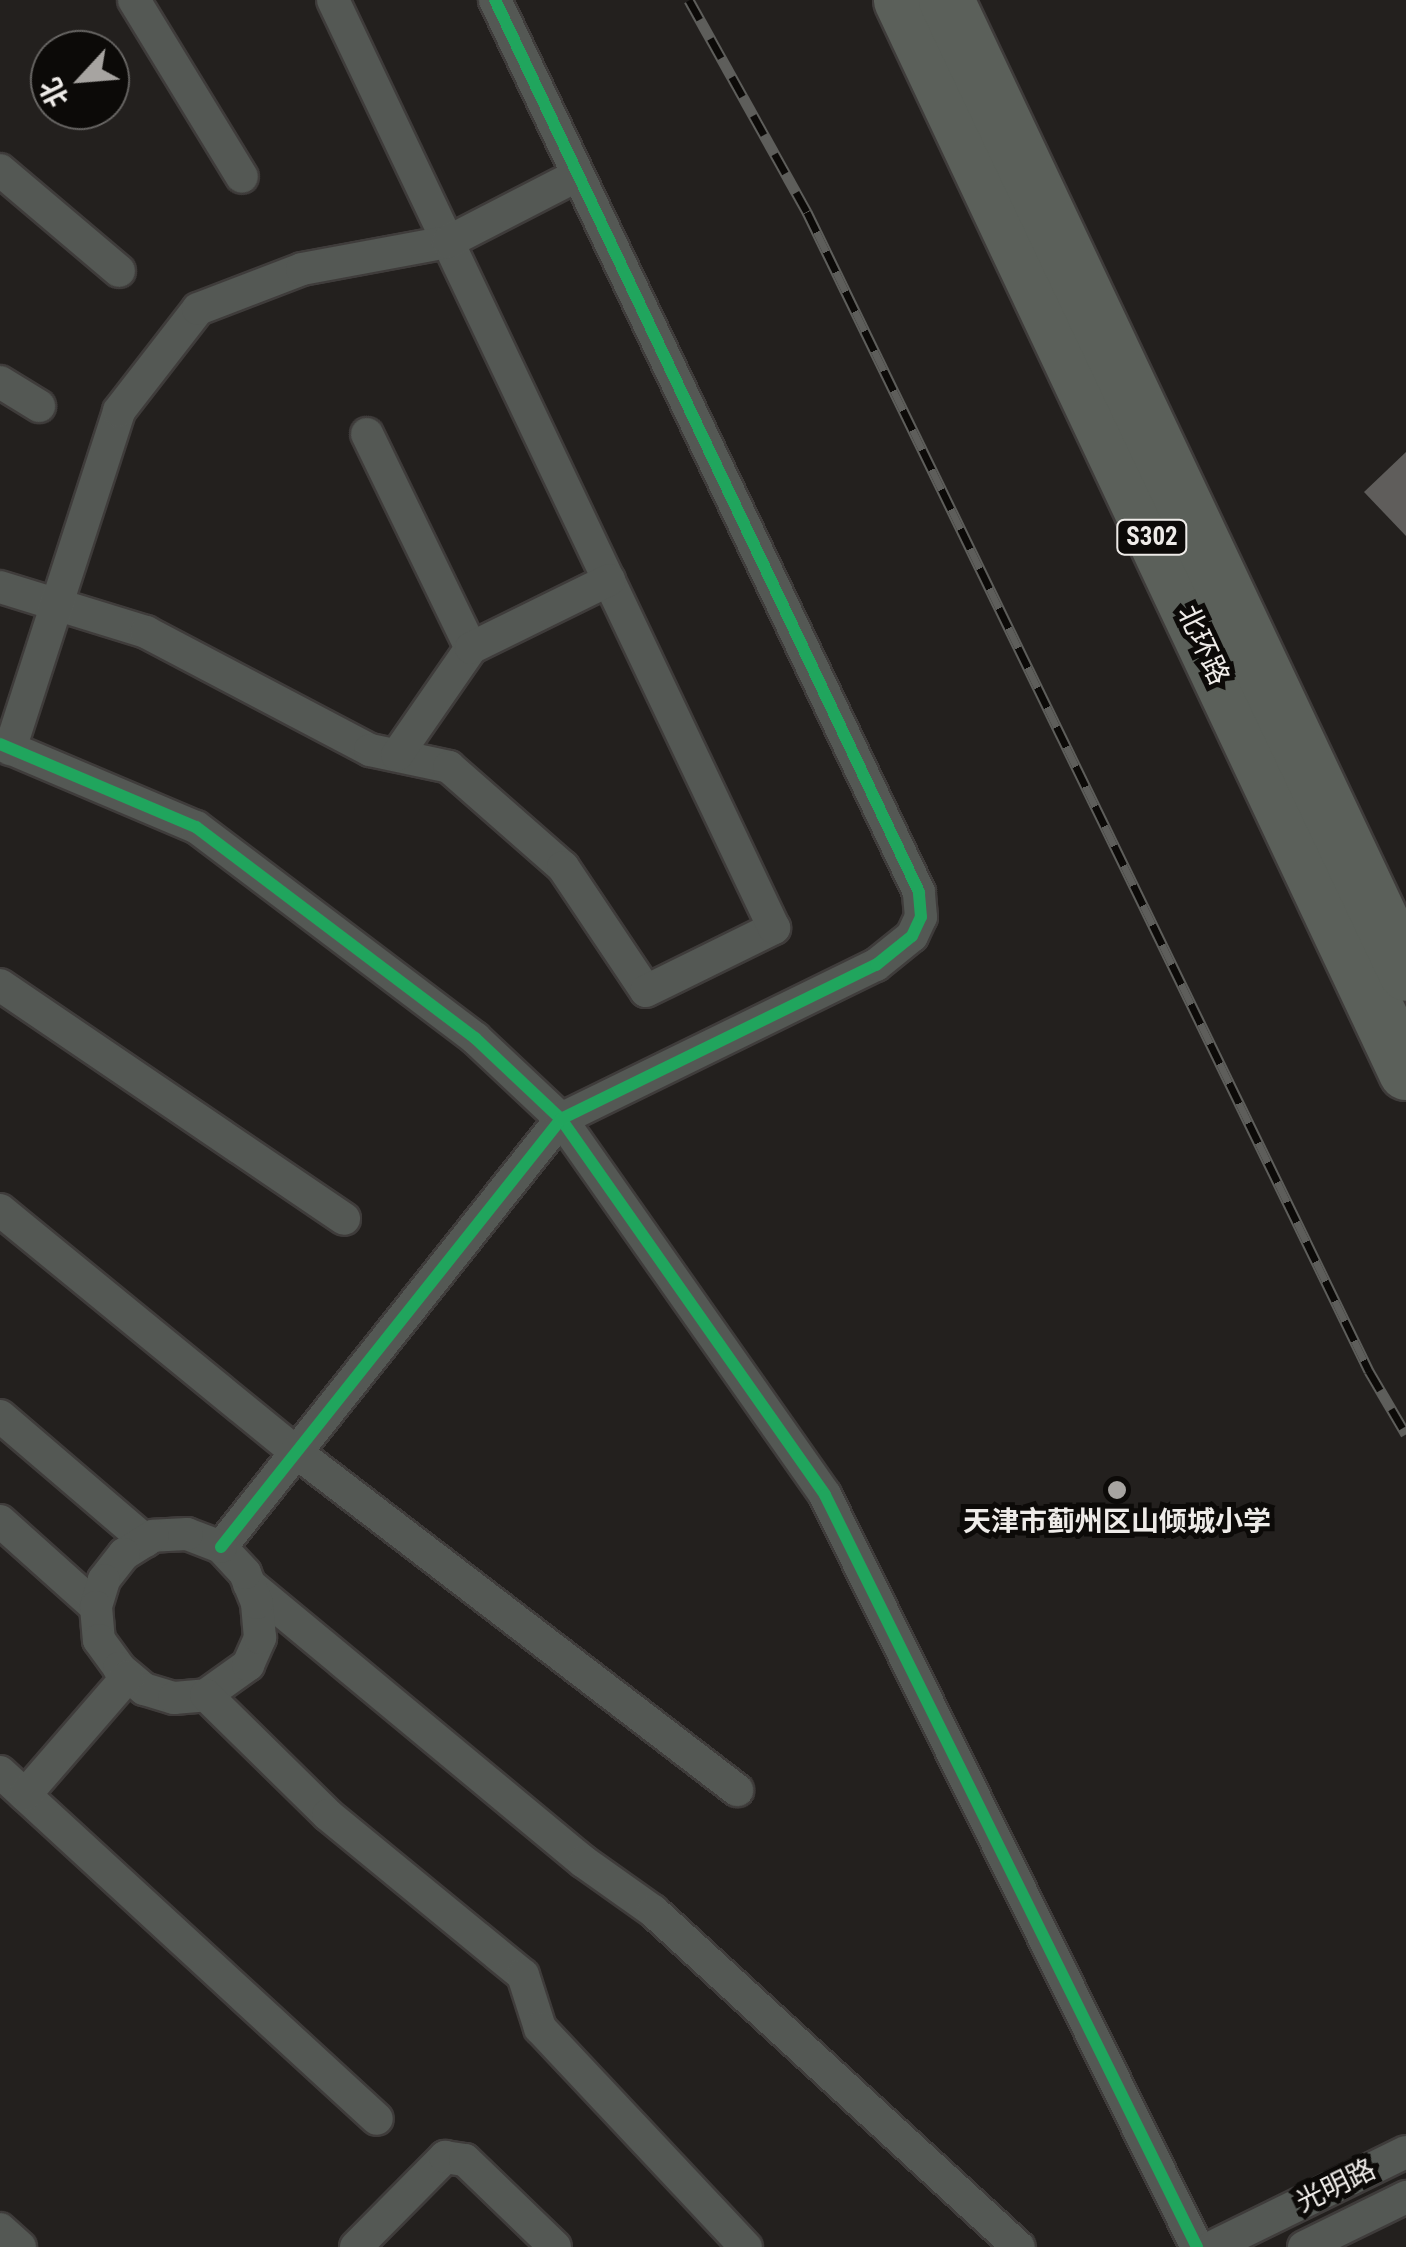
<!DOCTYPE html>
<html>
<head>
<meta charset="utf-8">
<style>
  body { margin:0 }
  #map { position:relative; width:1406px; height:2247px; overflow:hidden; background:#23201e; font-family:"Roboto Condensed","Noto Sans SC",sans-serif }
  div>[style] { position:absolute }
  .building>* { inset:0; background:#5f5d5b }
  .roads { filter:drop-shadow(2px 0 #3f3c3b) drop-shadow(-2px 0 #3f3c3b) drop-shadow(0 2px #3f3c3b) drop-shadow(0 -2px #3f3c3b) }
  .street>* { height:32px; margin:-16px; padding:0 16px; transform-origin:16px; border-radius:16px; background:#545854 }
  .highway>* { height:55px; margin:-27.5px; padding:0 27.5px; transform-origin:27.5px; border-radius:27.5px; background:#5b605a }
  .rail>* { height:11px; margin-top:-5.5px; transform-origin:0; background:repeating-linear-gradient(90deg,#0c0a08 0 22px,#5e5e5b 0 44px); box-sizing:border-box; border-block:2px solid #5e5e5b }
  .cycleway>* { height:12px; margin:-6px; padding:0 6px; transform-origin:6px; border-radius:6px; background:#20a55d }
  .dots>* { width:28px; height:28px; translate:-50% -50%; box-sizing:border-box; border:5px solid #0c0a08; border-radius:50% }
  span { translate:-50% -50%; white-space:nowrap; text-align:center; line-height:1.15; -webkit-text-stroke:10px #0c0a08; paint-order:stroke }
  .shield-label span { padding:2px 8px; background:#0c0a08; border:2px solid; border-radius:8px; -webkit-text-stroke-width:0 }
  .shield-label { font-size:25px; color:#eeebe8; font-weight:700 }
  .street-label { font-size:28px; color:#eeebe8 }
  .poi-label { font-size:28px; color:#eeebe8; font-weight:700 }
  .north { position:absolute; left:30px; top:30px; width:100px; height:100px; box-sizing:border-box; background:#0c0a08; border:2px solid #666462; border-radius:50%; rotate:244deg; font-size:28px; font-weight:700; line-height:40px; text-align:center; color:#eeebe8 }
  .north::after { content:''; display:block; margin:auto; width:35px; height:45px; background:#a7a4a1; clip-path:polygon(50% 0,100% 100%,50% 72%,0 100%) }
</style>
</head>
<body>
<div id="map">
  <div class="building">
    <div style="clip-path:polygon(1406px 452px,1406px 536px,1364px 492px)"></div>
  </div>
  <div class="roads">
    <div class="street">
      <div style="left:134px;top:0;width:207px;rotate:58.6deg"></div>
      <div style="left:0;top:170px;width:156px;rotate:40.3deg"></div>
      <div style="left:0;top:382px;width:46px;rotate:31.6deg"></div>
      <div style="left:367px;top:434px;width:238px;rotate:64.1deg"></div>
      <div style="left:0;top:587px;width:153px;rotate:17.1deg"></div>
      <div style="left:146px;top:632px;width:253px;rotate:27.8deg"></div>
      <div style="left:370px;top:750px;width:81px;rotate:12.1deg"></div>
      <div style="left:449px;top:767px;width:152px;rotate:41.3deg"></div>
      <div style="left:563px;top:867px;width:149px;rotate:56.2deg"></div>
      <div style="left:646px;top:991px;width:143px;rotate:-26.2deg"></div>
      <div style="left:774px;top:928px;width:1027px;rotate:-115.42deg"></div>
      <div style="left:0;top:744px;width:213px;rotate:23deg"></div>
      <div style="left:196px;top:827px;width:350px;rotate:37.1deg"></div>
      <div style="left:475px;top:1038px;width:118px;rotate:43.3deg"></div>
      <div style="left:561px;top:1119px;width:459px;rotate:54.9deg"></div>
      <div style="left:825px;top:1495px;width:839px;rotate:63.68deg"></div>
      <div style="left:10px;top:749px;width:355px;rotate:-72.1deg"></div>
      <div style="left:119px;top:411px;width:129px;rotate:-52.2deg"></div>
      <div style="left:198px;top:309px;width:111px;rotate:-21deg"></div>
      <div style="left:302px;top:269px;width:148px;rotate:-10.5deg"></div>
      <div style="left:448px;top:242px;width:146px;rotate:-27.3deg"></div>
      <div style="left:397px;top:755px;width:130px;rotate:-55.3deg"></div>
      <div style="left:471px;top:648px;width:154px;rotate:-26.2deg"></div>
      <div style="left:0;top:985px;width:416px;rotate:34.2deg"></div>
      <div style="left:0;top:1210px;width:382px;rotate:39.3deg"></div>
      <div style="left:296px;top:1452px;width:556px;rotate:37.47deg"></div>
      <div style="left:0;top:1416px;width:192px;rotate:40.6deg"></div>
      <div style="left:0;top:1521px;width:129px;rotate:41.9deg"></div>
      <div style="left:221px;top:1547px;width:547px;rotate:-51.54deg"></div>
      <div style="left:561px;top:1119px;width:351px;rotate:-26.1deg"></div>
      <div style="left:876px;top:965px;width:46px;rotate:-38.9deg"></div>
      <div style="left:912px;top:936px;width:21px;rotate:-65deg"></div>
      <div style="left:921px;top:917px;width:25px;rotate:-95deg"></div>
      <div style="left:919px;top:892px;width:988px;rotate:-115.42deg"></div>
      <div style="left:249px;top:1584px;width:435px;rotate:39.7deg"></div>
      <div style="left:584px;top:1862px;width:85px;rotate:35.4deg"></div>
      <div style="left:653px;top:1911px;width:497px;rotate:42.6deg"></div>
      <div style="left:206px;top:1695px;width:52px;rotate:-35.5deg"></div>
      <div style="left:248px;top:1665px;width:30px;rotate:-66deg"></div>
      <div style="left:260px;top:1638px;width:35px;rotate:-95deg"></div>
      <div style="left:257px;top:1603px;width:32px;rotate:-112deg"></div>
      <div style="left:245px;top:1573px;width:35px;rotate:-133deg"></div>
      <div style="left:221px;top:1547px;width:36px;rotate:-159deg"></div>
      <div style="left:187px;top:1534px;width:34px;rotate:177deg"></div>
      <div style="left:153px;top:1536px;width:34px;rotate:148deg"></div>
      <div style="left:124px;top:1554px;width:33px;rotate:128deg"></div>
      <div style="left:104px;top:1580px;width:28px;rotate:107deg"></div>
      <div style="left:96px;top:1607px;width:33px;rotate:85deg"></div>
      <div style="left:99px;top:1640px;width:34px;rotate:54deg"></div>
      <div style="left:119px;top:1668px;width:33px;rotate:40deg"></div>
      <div style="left:144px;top:1689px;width:31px;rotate:17deg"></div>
      <div style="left:174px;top:1698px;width:32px;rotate:-5deg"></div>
      <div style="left:206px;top:1695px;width:171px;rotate:44.5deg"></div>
      <div style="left:328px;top:1815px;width:252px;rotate:39.4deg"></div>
      <div style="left:523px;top:1975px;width:56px;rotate:72.2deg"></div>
      <div style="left:540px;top:2028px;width:301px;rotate:46.8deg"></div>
      <div style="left:0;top:1772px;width:512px;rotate:42.63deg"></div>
      <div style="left:25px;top:1795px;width:157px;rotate:-49.1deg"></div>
      <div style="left:0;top:2229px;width:27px;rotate:42deg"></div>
      <div style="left:356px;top:2247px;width:127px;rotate:-45.3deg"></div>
      <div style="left:445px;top:2157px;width:20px;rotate:9deg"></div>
      <div style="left:465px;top:2160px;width:125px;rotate:44deg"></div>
      <div style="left:1212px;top:2247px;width:216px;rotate:-26.1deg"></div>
      <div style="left:1304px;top:2247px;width:114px;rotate:-26.1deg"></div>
    </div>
    <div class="highway">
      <div style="left:901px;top:0;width:1185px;rotate:64.78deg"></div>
      <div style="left:946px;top:0;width:1076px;rotate:64.7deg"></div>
    </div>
  </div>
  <div class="rail">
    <div style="left:689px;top:0;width:243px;rotate:60.9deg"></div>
    <div style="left:807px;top:212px;width:1288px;rotate:64.13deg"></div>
    <div style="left:1369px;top:1371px;width:73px;rotate:59.6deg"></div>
  </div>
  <div class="cycleway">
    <div style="left:0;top:744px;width:213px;rotate:23deg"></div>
    <div style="left:196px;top:827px;width:350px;rotate:37.1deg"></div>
    <div style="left:475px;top:1038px;width:118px;rotate:43.3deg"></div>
    <div style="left:561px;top:1119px;width:459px;rotate:54.9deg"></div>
    <div style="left:825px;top:1495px;width:839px;rotate:63.68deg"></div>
    <div style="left:221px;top:1547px;width:547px;rotate:-51.54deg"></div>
    <div style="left:561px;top:1119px;width:351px;rotate:-26.1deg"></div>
    <div style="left:876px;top:965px;width:46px;rotate:-38.9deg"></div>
    <div style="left:912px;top:936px;width:21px;rotate:-65deg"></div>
    <div style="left:921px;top:917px;width:25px;rotate:-95deg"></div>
    <div style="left:919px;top:892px;width:988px;rotate:-115.42deg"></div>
  </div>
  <div class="dots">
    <div style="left:1117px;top:1490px;background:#a7a4a1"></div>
  </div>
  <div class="shield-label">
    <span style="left:1152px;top:537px">S302</span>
  </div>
  <div class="street-label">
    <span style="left:1203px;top:645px;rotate:65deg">北环路</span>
    <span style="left:1336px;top:2186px;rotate:-26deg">光明路</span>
  </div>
  <div class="poi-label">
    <span style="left:1117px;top:1522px">天津市蓟州区山倾城小学</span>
  </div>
  <div class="north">北</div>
</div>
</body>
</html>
